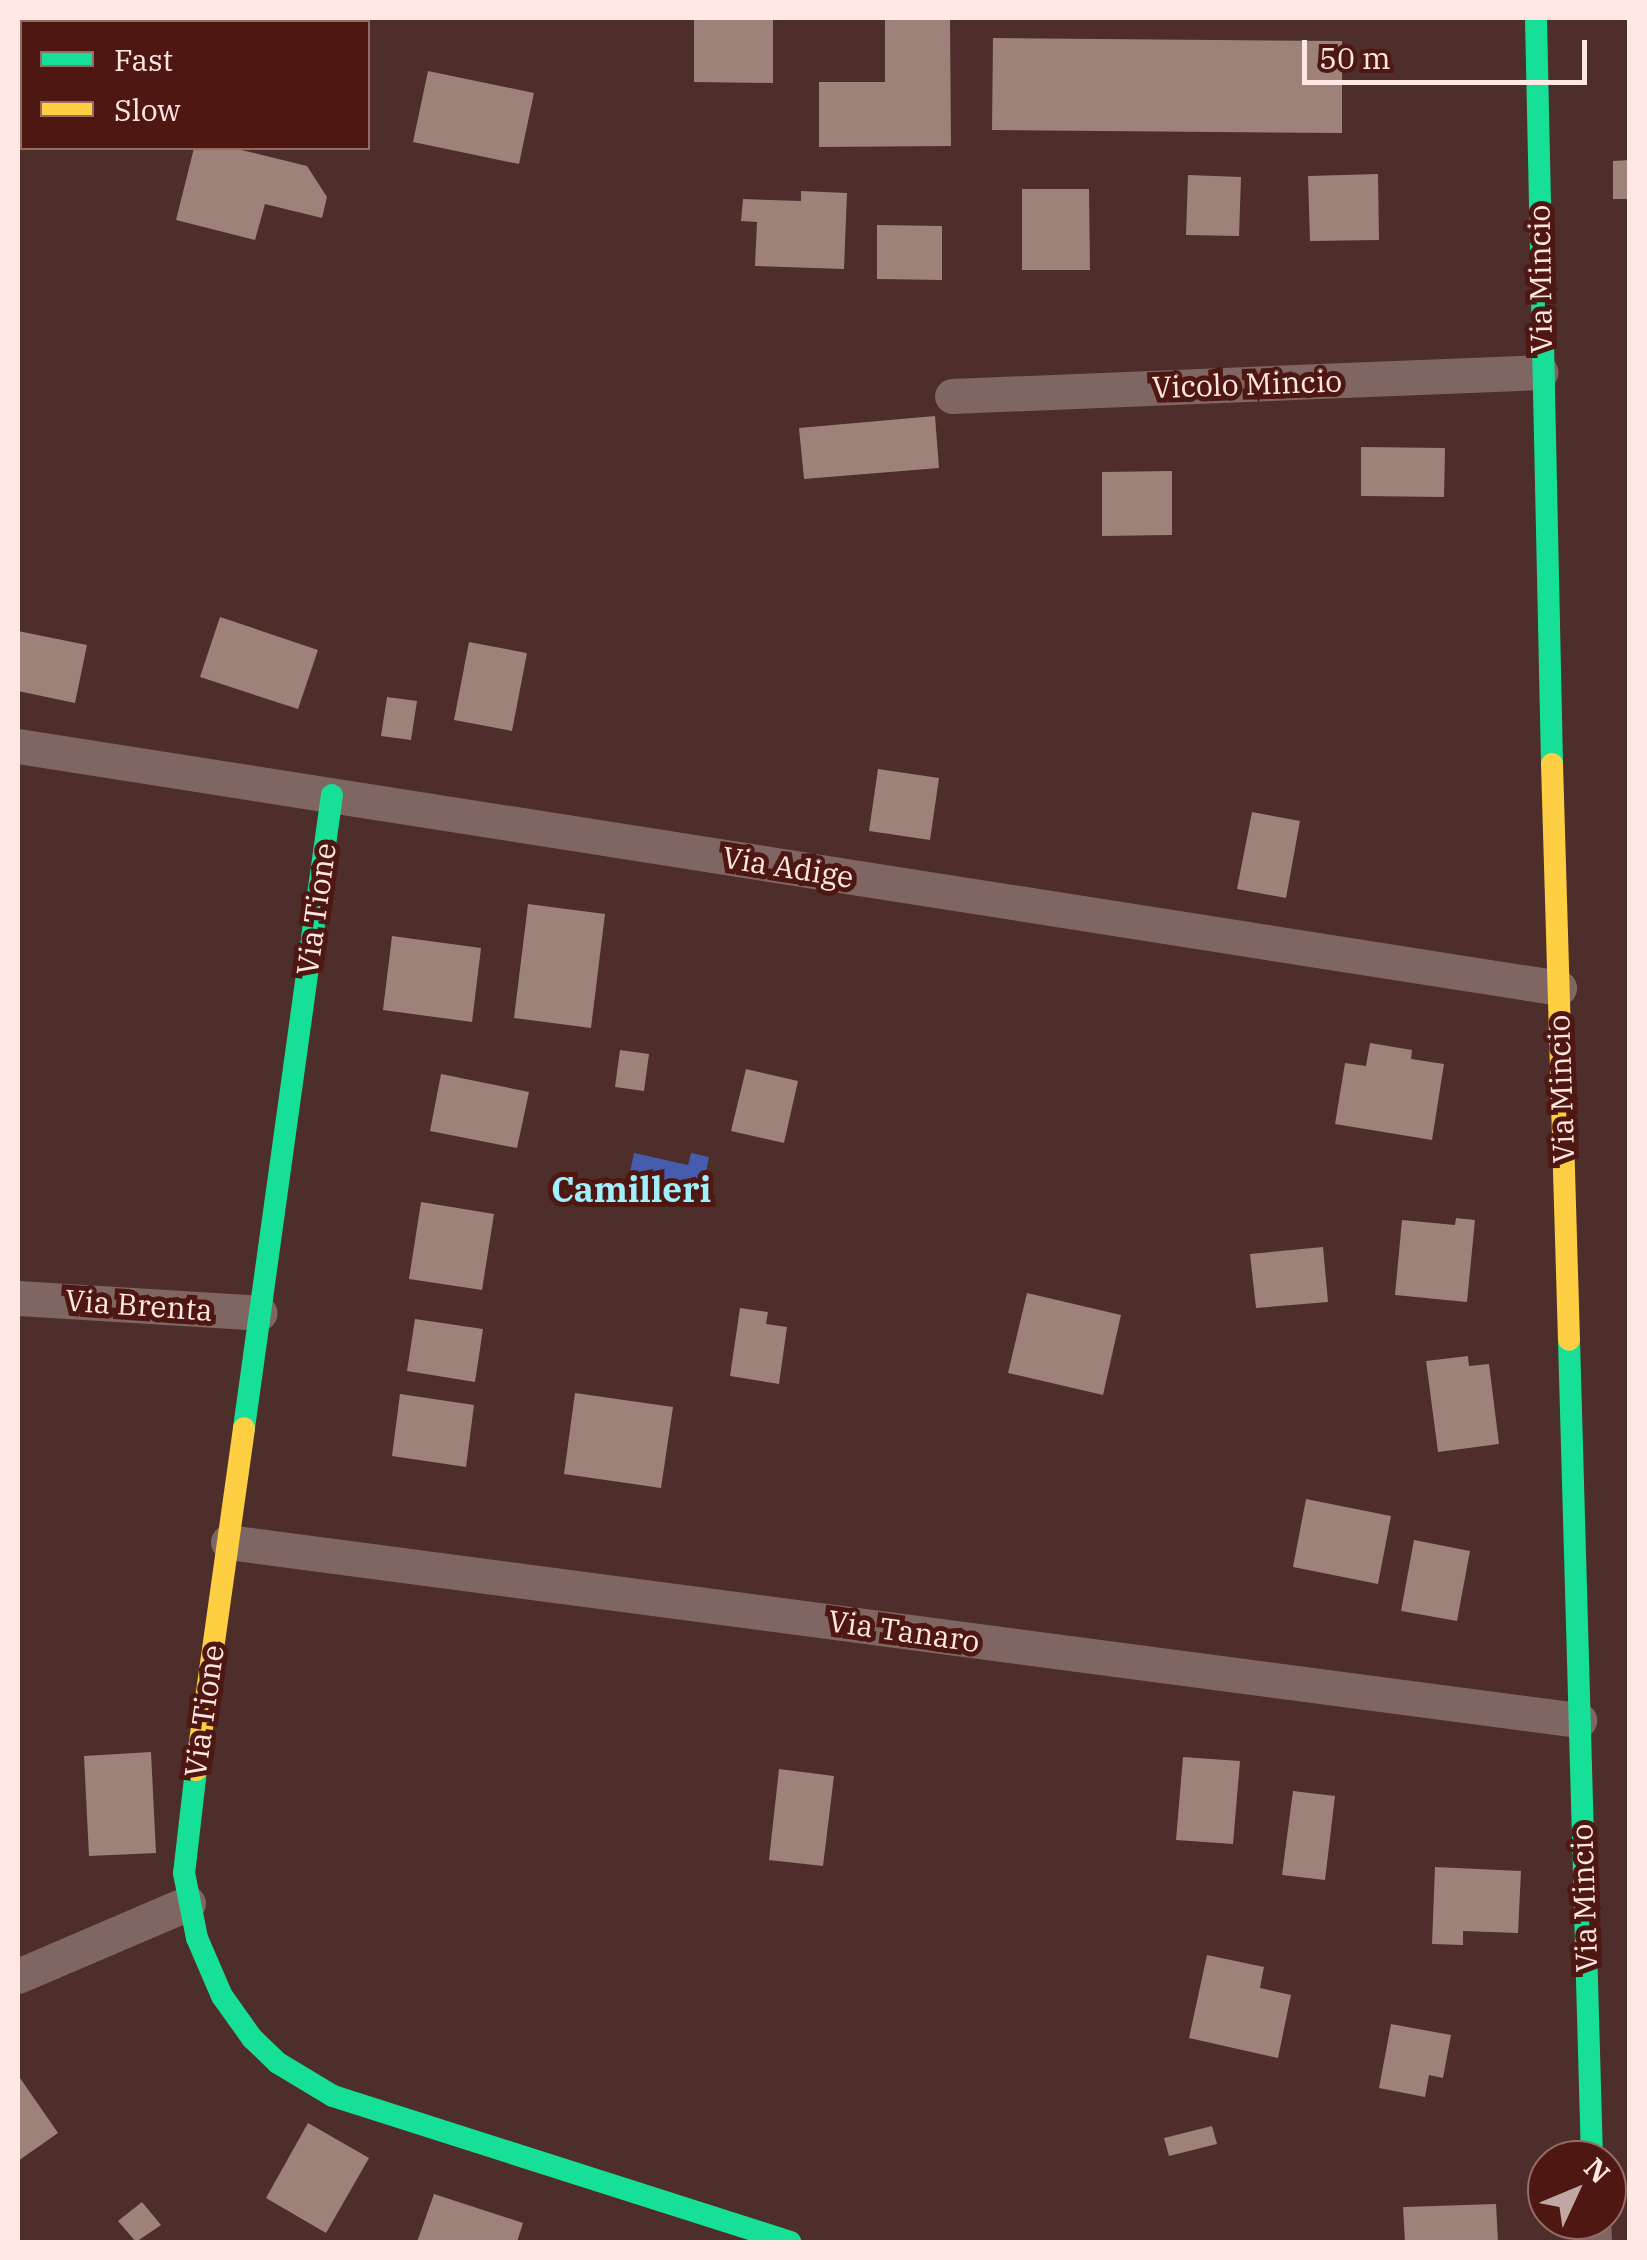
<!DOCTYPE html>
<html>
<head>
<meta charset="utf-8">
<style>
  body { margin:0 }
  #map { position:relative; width:1647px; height:2260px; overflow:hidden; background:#4d2e2a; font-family:"IBM Plex Serif",serif }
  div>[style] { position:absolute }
  .water>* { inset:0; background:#465cae }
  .building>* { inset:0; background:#9c8279 }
  .street>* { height:35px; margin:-17.5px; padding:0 17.5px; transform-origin:17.5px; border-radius:17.5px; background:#7f6662 }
  .fast>* { height:22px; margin:-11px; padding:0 11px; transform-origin:11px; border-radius:11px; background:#16e098 }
  .slow>* { height:22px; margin:-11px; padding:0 11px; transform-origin:11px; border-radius:11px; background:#ffcf43 }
  span { translate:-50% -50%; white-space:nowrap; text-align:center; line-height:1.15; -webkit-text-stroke:10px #4f1712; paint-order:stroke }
  .street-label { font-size:30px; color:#ffe8e4 }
  .quarter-label { font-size:35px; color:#9feffc; font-weight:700 }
  .frame { position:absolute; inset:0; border:20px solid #ffe8e4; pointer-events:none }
  .legend { position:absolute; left:20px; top:20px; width:350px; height:130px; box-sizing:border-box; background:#4f1712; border:2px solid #956b66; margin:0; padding:12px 18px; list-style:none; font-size:30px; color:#ffe8e4 }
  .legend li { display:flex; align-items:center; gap:20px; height:50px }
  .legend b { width:50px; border:2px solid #956b66 }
  .north { position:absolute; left:1527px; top:2140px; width:100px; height:100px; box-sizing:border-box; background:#4f1712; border:2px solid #956b66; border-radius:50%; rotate:46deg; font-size:28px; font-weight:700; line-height:40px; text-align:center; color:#ffe8e4 }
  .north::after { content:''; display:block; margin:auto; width:35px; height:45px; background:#c1a7a3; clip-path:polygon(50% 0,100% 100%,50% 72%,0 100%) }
  .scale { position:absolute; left:1302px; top:40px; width:285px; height:45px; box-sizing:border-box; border:5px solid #ffe8e4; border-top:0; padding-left:12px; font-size:30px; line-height:35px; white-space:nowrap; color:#ffe8e4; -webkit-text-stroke:8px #4f1712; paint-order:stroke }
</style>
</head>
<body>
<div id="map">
  <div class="water">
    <div style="clip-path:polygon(634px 1153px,688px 1165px,691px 1153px,709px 1157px,699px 1206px,626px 1191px)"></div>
  </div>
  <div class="building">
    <div style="clip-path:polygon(90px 18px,178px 18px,179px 22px,90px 22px)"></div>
    <div style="clip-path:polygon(694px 18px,773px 18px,773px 83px,694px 82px)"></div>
    <div style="clip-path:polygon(885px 18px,950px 18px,951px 146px,819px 147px,819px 82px,885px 82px)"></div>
    <div style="clip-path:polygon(993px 38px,1342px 41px,1342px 133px,992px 130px)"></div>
    <div style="clip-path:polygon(428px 71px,534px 93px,519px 164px,413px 142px)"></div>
    <div style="clip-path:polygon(194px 148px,233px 148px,307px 166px,327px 197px,322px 218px,265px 204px,255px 240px,176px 220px)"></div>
    <div style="clip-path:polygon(1630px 160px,1630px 199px,1613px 199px,1613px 161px)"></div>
    <div style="clip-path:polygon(1378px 174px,1379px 240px,1310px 241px,1308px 176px)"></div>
    <div style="clip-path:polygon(1188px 175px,1241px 177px,1239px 236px,1186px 235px)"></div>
    <div style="clip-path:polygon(1022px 189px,1089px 189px,1090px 270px,1022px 270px)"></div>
    <div style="clip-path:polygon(801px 191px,847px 193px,844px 269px,755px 266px,757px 222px,741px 221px,743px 199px,801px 201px)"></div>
    <div style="clip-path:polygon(877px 225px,942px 226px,942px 280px,877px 279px)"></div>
    <div style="clip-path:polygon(935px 416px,939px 468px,804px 479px,799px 428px)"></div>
    <div style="clip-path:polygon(1361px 447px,1445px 448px,1444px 497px,1361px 496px)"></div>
    <div style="clip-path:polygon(1172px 471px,1172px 535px,1102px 536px,1102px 472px)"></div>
    <div style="clip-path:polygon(220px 617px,318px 650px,298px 709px,200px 677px)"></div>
    <div style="clip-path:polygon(18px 631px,87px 645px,75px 703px,18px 691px)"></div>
    <div style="clip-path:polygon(469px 642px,527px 653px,512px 731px,454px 720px)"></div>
    <div style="clip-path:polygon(387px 697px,417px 701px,411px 740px,381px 736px)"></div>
    <div style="clip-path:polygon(878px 769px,939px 778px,930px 840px,869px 831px)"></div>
    <div style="clip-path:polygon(1252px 812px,1300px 821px,1286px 898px,1237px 889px)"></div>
    <div style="clip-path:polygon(528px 904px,605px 914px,591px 1028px,514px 1018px)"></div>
    <div style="clip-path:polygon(392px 936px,481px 948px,472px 1022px,383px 1010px)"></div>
    <div style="clip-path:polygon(1370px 1043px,1412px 1050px,1411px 1059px,1444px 1064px,1432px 1140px,1335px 1124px,1345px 1063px,1366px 1066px)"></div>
    <div style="clip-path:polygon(620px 1050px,649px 1054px,644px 1091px,615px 1087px)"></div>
    <div style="clip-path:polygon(746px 1069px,798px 1081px,784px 1143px,731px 1131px)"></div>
    <div style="clip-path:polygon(441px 1074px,529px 1092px,517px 1148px,430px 1131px)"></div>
    <div style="clip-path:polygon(421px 1202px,494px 1214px,482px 1290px,409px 1279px)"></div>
    <div style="clip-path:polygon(1456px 1218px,1475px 1220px,1467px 1302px,1395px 1295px,1402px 1220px,1455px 1225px)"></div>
    <div style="clip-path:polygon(1323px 1247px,1328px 1302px,1256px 1308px,1250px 1254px)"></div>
    <div style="clip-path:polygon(1027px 1293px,1121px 1315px,1103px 1395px,1008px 1373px)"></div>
    <div style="clip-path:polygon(740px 1308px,768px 1312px,766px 1324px,787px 1327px,779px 1384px,730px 1376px)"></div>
    <div style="clip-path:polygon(415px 1319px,483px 1329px,475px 1382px,407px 1371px)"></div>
    <div style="clip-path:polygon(1468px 1356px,1469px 1366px,1489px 1364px,1499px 1444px,1438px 1452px,1426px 1361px)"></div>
    <div style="clip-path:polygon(575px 1393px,673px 1407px,661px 1488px,564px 1474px)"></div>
    <div style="clip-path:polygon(400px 1394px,474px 1405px,466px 1467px,392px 1456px)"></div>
    <div style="clip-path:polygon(1306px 1499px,1391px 1516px,1378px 1584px,1293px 1567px)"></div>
    <div style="clip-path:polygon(1414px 1540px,1470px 1551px,1457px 1621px,1401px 1611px)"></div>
    <div style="clip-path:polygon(151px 1752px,156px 1853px,89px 1856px,84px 1756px)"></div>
    <div style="clip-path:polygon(1183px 1757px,1240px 1761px,1233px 1844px,1176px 1840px)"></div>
    <div style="clip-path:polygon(779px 1769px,834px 1776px,823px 1866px,769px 1860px)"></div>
    <div style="clip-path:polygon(1293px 1791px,1335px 1796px,1325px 1880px,1282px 1875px)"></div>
    <div style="clip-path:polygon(1435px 1867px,1521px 1871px,1518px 1933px,1463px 1931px,1463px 1945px,1432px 1944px)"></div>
    <div style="clip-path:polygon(1207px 1955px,1264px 1967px,1260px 1988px,1291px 1995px,1278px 2058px,1189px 2038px)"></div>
    <div style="clip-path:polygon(1391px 2024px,1451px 2035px,1443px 2078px,1429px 2075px,1425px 2097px,1379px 2088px)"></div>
    <div style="clip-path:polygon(18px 2075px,58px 2133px,18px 2161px)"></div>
    <div style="clip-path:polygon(308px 2123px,369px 2158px,326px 2233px,266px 2198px)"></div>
    <div style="clip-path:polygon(1212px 2126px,1217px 2144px,1169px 2156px,1164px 2138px)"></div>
    <div style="clip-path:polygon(434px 2194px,523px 2223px,517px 2242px,417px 2242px)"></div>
    <div style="clip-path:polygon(142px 2202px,161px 2225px,136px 2242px,118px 2221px)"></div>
    <div style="clip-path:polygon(1496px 2204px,1498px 2242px,1405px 2242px,1403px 2207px)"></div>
  </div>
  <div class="street">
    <div style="left:952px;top:396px;width:589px;rotate:-2.33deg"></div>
    <div style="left:18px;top:746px;width:1560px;rotate:8.92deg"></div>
    <div style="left:18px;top:1298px;width:242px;rotate:3.5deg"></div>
    <div style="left:228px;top:1542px;width:1363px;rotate:7.51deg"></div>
    <div style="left:18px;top:1976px;width:185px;rotate:-23.2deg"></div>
    <div style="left:1593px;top:2220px;width:22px;rotate:87deg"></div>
  </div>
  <div class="fast">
    <div style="left:1536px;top:18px;width:746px;rotate:88.77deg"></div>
    <div style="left:1569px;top:1340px;width:820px;rotate:88.39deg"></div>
    <div style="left:244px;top:1428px;width:639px;rotate:-82.09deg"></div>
    <div style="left:196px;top:1770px;width:104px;rotate:96.6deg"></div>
    <div style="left:184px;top:1873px;width:66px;rotate:78.7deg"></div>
    <div style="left:197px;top:1938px;width:63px;rotate:66.7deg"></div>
    <div style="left:222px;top:1996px;width:52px;rotate:54.5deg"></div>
    <div style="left:252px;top:2038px;width:36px;rotate:44deg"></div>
    <div style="left:278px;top:2063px;width:64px;rotate:31deg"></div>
    <div style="left:333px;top:2096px;width:480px;rotate:17.7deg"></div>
  </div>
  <div class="slow">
    <div style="left:1552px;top:764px;width:576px;rotate:88.31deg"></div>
    <div style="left:196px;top:1770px;width:345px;rotate:-82deg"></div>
  </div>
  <div class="street-label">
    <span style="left:1540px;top:279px;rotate:-91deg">Via Mincio</span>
    <span style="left:1247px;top:384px;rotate:-2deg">Vicolo Mincio</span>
    <span style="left:788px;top:867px;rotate:9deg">Via Adige</span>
    <span style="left:316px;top:909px;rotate:-82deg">Via Tione</span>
    <span style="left:1561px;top:1089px;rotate:-92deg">Via Mincio</span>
    <span style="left:139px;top:1305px;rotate:4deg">Via Brenta</span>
    <span style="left:904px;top:1631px;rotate:8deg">Via Tanaro</span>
    <span style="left:204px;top:1711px;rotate:-82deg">Via Tione</span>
    <span style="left:1584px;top:1898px;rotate:-92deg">Via Mincio</span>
  </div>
  <div class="quarter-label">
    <span style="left:631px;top:1189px">Camilleri</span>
  </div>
  <div class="frame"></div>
  <ul class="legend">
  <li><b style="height:12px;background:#16e098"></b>Fast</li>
  <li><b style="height:12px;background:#ffcf43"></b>Slow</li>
  </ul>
  <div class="north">N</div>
  <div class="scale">50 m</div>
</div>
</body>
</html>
